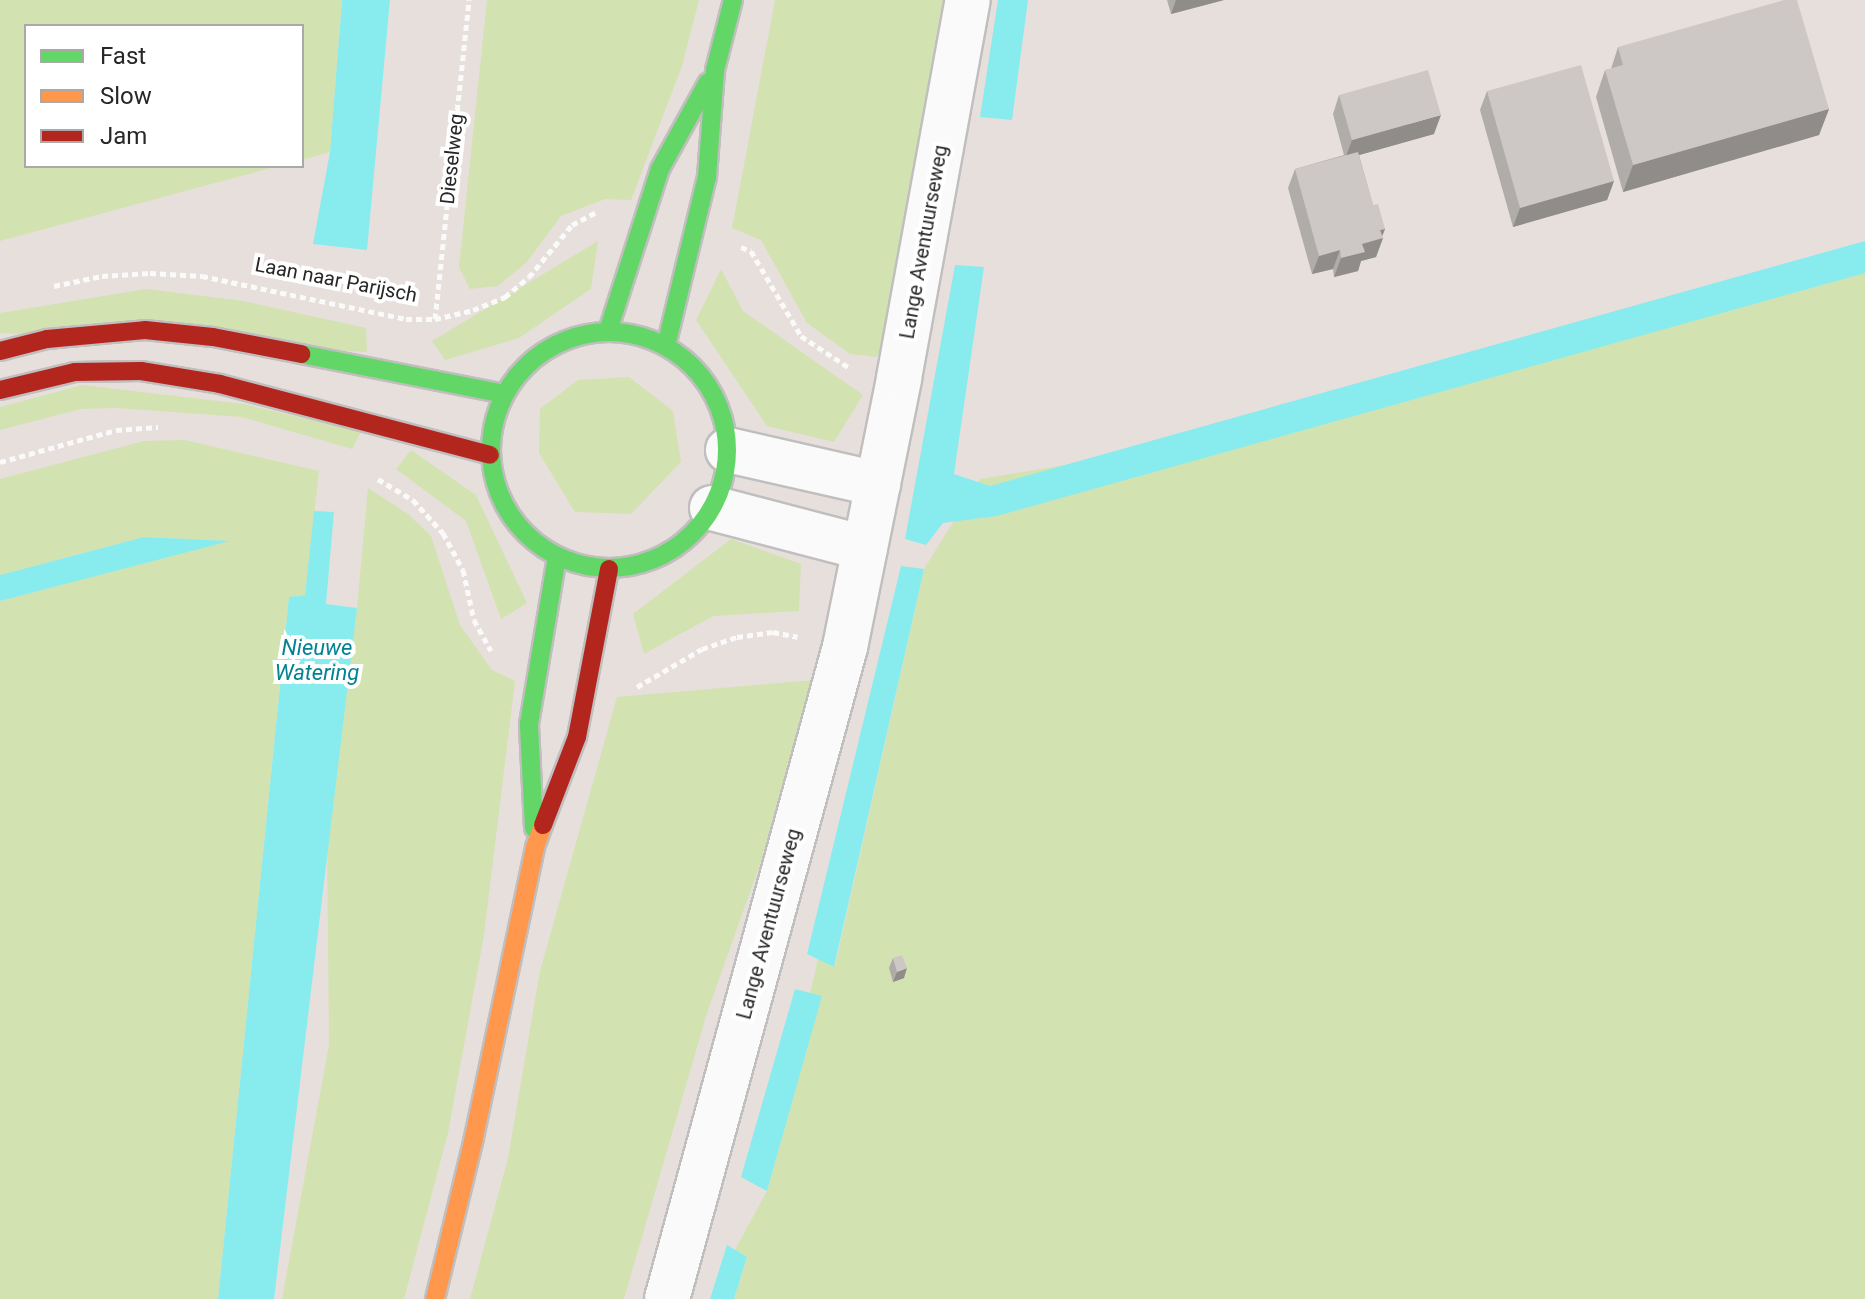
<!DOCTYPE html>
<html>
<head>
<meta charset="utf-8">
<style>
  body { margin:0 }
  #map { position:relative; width:1865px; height:1299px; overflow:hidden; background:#e7dfdc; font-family:Roboto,sans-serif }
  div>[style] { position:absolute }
  .green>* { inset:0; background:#d2e3b1 }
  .water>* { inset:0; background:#88ecef }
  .path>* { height:5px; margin-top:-2.5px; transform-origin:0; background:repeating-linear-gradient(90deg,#fbfafa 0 6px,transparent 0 10px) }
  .roads { filter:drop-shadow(2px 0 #c0bebe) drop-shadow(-2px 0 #c0bebe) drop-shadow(0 2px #c0bebe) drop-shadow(0 -2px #c0bebe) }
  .street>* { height:44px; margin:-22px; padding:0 22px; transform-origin:22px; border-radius:22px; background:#fbfafa }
  .fast>* { height:18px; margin:-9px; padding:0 9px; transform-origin:9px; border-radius:9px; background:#63d668 }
  .fast>.ring { margin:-9px; padding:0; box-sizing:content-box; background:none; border:18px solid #63d668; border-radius:50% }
  .slow>* { height:18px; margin:-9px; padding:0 9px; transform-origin:9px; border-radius:9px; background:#ff974d }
  .jam>* { height:18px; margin:-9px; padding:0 9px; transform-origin:9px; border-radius:9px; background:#b3261e }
  .wall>* { inset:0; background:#b0aca9 }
  .shaded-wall>* { inset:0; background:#908c8a }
  .building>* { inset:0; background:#cdc8c5 }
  span { translate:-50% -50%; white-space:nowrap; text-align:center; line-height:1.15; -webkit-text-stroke:8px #fff; paint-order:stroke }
  .street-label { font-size:20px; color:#272727 }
  .water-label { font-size:22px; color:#048292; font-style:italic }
  .legend { position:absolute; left:24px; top:24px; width:280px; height:144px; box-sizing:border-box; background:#fff; border:2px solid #a9a9a9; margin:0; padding:10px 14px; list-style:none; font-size:24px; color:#272727 }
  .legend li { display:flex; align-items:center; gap:16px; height:40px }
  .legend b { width:40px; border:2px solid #a9a9a9 }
</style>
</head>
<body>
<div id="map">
  <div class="green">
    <div style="clip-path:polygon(0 0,342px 0,330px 152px,302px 160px,302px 26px,26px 26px,26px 166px,278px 166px,0 241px)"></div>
    <div style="clip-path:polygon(487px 0,699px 0,682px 66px,631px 200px,605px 199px,561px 216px,527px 262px,498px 286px,470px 289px,459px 267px)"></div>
    <div style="clip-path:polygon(775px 0,952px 0,890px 341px,876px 357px,850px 354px,807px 323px,761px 240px,732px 228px)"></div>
    <div style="clip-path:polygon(598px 241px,591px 289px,519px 338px,445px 360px,432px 341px)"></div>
    <div style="clip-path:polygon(1865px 268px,1865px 1299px,734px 1299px,747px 1258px,735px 1250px,767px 1191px,821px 996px,810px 993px,818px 959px,835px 966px,924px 569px,980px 479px,1211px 441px)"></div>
    <div style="clip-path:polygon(721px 269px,743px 311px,863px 395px,834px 442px,767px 426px,696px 320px)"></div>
    <div style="clip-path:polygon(146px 289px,243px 301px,366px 328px,367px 352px,0 333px,0 313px)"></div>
    <div style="clip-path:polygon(629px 377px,673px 411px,681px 462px,631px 514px,575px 512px,539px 453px,540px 409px,578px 380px)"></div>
    <div style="clip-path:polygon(82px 385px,244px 404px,361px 432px,352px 449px,242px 417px,116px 408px,81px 409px,0 430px,0 407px)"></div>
    <div style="clip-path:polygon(185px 440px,319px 471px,305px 595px,289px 597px,218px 1299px,0 1299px,0 601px,226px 541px,144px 537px,0 575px,0 479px,144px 441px)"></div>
    <div style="clip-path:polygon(411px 450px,476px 495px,527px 603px,501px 619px,466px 521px,396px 469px)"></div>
    <div style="clip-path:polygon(368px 488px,408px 514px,431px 536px,460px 625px,492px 670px,515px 681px,484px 935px,448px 1133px,404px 1299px,282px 1299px,329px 1045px,327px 835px,357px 608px)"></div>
    <div style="clip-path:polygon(731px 539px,801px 564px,799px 611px,713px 616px,644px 654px,633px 614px)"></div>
    <div style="clip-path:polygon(826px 679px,707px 1013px,624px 1299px,470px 1299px,508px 1158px,540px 971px,617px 697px)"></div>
  </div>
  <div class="water">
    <div style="clip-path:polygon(342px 0,390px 0,367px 250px,313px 244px,330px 152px)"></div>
    <div style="clip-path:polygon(998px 0,1028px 0,1012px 120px,980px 117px)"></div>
    <div style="clip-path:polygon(1865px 241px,1865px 273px,997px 516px,943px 523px,926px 545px,905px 539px,955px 265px,984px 267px,954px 474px,990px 486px)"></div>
    <div style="clip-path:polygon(314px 511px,334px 512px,326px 604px,357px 608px,274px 1299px,218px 1299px,289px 597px,305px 595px)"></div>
    <div style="clip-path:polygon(144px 537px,230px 541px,0 601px,0 575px)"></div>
    <div style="clip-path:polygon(901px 566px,924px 569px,834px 967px,807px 954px)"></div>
    <div style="clip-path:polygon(795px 989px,822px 996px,767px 1191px,741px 1177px)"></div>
    <div style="clip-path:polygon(727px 1245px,747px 1257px,734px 1299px,710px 1299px)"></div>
  </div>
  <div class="path">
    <div style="left:741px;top:247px;width:11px;rotate:22deg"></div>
    <div style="left:751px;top:251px;width:99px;rotate:59.5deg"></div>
    <div style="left:801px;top:336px;width:60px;rotate:33.4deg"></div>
    <div style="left:54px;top:286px;width:49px;rotate:-11.8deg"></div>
    <div style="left:102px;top:276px;width:48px;rotate:-3.6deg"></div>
    <div style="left:150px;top:273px;width:52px;rotate:3.3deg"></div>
    <div style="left:202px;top:276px;width:208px;rotate:11.9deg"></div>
    <div style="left:406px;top:319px;width:29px"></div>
    <div style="left:435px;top:319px;width:39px;rotate:-13deg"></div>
    <div style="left:473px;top:310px;width:35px;rotate:-22deg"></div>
    <div style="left:505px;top:297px;width:31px;rotate:-40deg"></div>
    <div style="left:529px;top:277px;width:67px;rotate:-50.4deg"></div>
    <div style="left:572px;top:225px;width:27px;rotate:-28deg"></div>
    <div style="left:435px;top:319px;width:321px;rotate:-83.9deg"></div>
    <div style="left:0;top:462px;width:120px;rotate:-15.4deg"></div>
    <div style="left:116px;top:430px;width:42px;rotate:-4.1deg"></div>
    <div style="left:378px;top:479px;width:41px;rotate:31deg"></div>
    <div style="left:413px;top:500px;width:45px;rotate:47.7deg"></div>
    <div style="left:443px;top:533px;width:42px;rotate:61.6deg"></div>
    <div style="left:463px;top:570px;width:51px;rotate:77.6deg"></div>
    <div style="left:474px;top:620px;width:35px;rotate:61deg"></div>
    <div style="left:637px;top:687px;width:75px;rotate:-30.3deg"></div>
    <div style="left:702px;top:649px;width:37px;rotate:-19deg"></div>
    <div style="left:737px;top:637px;width:36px;rotate:-8deg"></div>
    <div style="left:773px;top:632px;width:25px;rotate:11deg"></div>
  </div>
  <div class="roads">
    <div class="street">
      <div style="left:728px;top:450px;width:154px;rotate:12.8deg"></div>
      <div style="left:712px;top:508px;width:158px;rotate:14.7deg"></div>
      <div style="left:667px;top:1299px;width:676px;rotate:-74.73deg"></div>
      <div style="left:845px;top:647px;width:274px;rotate:-78.6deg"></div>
      <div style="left:899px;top:378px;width:384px;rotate:-79.7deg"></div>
    </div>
    <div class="fast">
      <div style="left:608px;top:331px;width:170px;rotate:-72.2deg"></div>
      <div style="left:660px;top:169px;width:99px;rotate:-61.1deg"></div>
      <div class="ring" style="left:491px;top:332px;width:218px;height:218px"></div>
      <div style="left:666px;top:346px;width:174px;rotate:-76.4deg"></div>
      <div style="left:707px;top:177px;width:107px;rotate:-85.7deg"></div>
      <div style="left:715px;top:70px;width:72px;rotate:-75.6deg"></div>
      <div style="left:301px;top:354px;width:207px;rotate:11.1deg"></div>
      <div style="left:534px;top:828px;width:104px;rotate:-92.8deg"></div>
      <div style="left:529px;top:724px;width:169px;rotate:-80.5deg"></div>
    </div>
    <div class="slow">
      <div style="left:435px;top:1299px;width:162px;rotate:-76.4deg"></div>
      <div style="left:473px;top:1142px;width:301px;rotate:-78.1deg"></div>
      <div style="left:535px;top:847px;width:23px;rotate:-70deg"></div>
    </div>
    <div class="jam">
      <div style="left:0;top:351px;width:49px;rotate:-14.3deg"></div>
      <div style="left:47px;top:339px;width:98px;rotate:-5.2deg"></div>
      <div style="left:145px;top:330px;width:68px;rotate:5.9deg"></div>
      <div style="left:213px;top:337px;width:90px;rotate:10.9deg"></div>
      <div style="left:0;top:390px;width:77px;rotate:-13.5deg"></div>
      <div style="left:75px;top:372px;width:66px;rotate:-0.9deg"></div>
      <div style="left:141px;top:371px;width:80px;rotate:9.3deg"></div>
      <div style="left:220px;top:384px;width:279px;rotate:14.7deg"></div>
      <div style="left:543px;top:825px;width:94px;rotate:-68.9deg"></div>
      <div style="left:577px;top:737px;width:171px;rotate:-79.2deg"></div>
    </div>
  </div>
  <div class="wall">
    <div style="clip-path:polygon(1167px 0,1224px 0,1171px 14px)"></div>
    <div style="clip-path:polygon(1618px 47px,1829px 109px,1819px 135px,1623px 192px,1596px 97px,1605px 70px,1611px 69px)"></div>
    <div style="clip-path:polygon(1487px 91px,1614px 181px,1607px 200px,1513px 227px,1480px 110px)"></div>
    <div style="clip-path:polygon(1339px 95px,1434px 134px,1359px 155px,1373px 205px,1385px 229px,1382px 236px,1383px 238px,1376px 257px,1361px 261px,1358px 271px,1334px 277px,1333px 269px,1312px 274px,1288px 188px,1295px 169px,1344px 155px,1333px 114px)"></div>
    <div style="clip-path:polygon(893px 958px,904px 978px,893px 982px,889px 968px)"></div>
  </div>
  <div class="shaded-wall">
    <div style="clip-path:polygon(1176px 0,1224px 0,1171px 14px)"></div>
    <div style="clip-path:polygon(1829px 109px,1819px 135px,1623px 192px,1633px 165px)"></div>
    <div style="clip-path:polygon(1441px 115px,1434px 134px,1345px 159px,1352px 140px)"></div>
    <div style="clip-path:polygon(1614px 181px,1607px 200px,1513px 227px,1520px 208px)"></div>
    <div style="clip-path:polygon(1385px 229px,1381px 239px,1383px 238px,1376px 257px,1361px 261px,1358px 271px,1334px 277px,1341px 258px,1380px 230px)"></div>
    <div style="clip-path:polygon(1340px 250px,1333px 269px,1312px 274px,1319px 256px)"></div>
    <div style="clip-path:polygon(907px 968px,904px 978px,893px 982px,897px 972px)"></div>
  </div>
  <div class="building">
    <div style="clip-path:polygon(1784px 0,1797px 0,1829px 109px,1633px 165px,1605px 70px,1623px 65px,1618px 47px)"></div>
    <div style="clip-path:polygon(1581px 65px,1614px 181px,1520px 208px,1487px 91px)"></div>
    <div style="clip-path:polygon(1428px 70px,1441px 115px,1352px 140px,1339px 95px)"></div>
    <div style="clip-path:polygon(1358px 152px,1373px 205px,1378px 204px,1385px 229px,1380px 230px,1383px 238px,1362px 244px,1365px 252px,1341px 258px,1340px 250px,1319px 256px,1295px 169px)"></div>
    <div style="clip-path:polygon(902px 955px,907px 968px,897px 972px,893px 958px)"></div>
  </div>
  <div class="street-label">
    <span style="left:452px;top:159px;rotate:-84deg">Dieselweg</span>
    <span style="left:924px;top:242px;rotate:-80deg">Lange Aventuurseweg</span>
    <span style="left:336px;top:280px;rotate:11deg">Laan naar Parijsch</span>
    <span style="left:769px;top:924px;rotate:-75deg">Lange Aventuurseweg</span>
  </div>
  <div class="water-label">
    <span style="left:317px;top:660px">Nieuwe<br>Watering</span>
  </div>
  <ul class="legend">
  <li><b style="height:10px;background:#63d668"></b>Fast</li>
  <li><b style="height:10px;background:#ff974d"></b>Slow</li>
  <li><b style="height:10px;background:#b3261e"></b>Jam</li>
  </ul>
</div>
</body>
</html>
